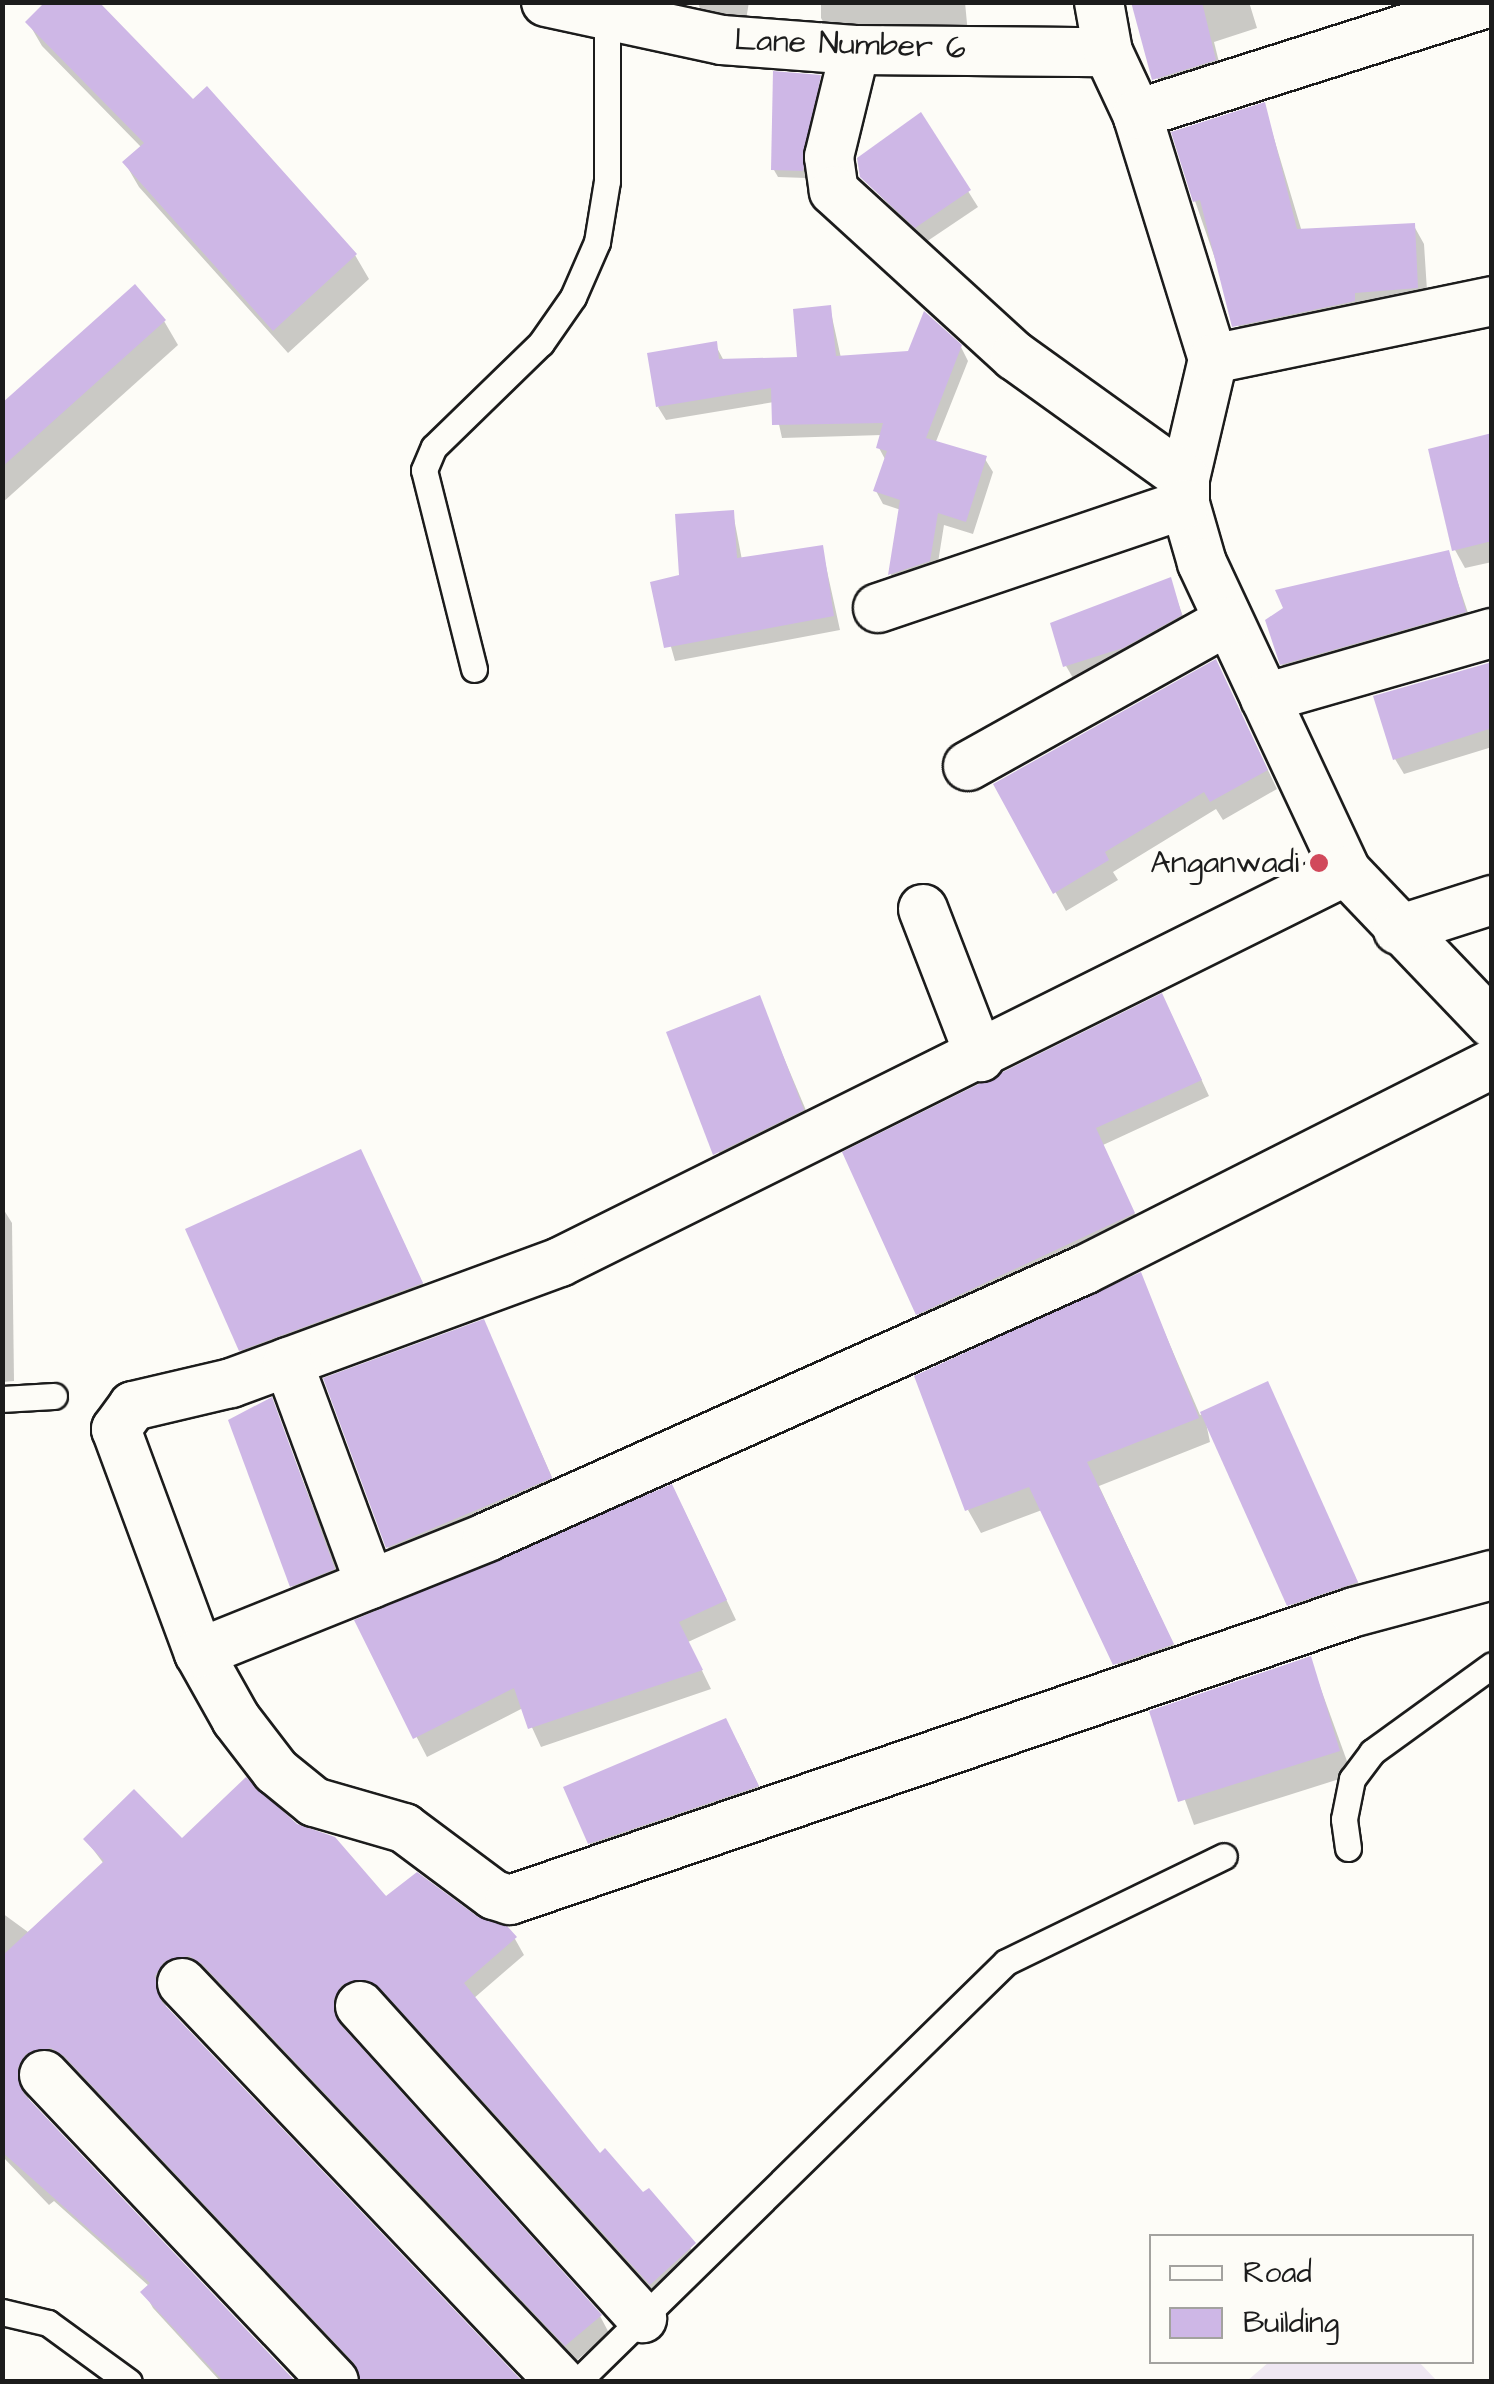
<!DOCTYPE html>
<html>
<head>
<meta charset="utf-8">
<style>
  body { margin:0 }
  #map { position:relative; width:1494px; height:2384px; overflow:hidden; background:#fdfcf7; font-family:"Architects Daughter",sans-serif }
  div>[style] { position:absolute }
  .built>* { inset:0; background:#efe7f2 }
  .shadow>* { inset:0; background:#0003 }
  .building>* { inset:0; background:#ceb7e6 }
  .roads { filter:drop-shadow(2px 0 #1c1c1c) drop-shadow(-2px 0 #1c1c1c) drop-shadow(0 2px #1c1c1c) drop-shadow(0 -2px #1c1c1c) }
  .lane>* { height:25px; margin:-12.5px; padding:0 12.5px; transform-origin:12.5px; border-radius:12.5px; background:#fdfcf7 }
  .street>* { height:48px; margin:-24px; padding:0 24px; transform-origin:24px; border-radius:24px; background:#fdfcf7 }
  .dots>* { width:28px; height:28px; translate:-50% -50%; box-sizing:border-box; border:5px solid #fdfcf7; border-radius:50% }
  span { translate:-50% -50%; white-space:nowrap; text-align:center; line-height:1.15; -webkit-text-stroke:10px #fdfcf7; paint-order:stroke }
  .street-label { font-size:32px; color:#1c1c1c }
  .poi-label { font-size:32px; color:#1c1c1c }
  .right { translate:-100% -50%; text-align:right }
  .frame { position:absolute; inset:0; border:5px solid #1c1c1c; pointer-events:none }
  .legend { position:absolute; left:1149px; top:2234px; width:325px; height:130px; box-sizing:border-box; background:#fdfcf7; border:2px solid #a3a29f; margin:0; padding:12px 18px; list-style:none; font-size:30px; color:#1c1c1c }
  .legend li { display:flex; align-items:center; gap:20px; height:50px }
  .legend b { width:50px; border:2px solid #a3a29f }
</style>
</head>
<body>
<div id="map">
  <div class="built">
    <div style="clip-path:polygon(1269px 2362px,1419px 2362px,1437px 2381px,1247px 2381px)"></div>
  </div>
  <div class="shadow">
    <div style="clip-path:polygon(698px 2px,749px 2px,746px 20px,701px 12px)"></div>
    <div style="clip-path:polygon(821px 2px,965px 2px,969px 45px,838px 47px,821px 18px)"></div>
    <div style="clip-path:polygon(1157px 2px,1249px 2px,1257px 28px,1214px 42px,1222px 74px,1162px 93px,1135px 8px)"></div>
    <div style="clip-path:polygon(28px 22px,193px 102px,207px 90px,355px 255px,369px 279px,288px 353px,139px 187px,125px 163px,142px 148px,42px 46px)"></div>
    <div style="clip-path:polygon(819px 77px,806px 178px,778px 177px,774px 170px)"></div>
    <div style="clip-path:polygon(1264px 105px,1302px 232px,1414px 226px,1424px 244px,1428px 306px,1245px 345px,1195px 201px)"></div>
    <div style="clip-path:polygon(920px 115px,978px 207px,926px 242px,862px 177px)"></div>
    <div style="clip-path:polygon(830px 308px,841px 358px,961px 347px,968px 361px,935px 444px,985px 459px,993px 472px,973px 534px,944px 525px,936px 575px,898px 588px,891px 575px,901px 510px,883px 504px,876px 491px,886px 461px,879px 448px,882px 435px,782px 438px,774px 402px,666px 420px,658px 407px,715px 344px,724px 361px,800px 359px)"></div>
    <div style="clip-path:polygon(164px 321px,178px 345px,2px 503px,2px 407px)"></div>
    <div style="clip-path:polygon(1492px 436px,1492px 562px,1465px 568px,1455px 550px)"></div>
    <div style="clip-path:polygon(733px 513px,742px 560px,822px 548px,840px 630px,675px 661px,653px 583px,682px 577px)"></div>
    <div style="clip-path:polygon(1448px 553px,1472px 625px,1290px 677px,1282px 664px)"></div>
    <div style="clip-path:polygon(1170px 580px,1187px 628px,1130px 660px,1073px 678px,1066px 666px)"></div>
    <div style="clip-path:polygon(1492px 664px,1492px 747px,1404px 774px,1395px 759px)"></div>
    <div style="clip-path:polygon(1225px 681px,1277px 789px,1223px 820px,1216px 809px,1113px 872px,1118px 880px,1066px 911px,996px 785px)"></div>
    <div style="clip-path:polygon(759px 999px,816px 1134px,729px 1177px,670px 1034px)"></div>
    <div style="clip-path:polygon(1170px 1012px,1209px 1096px,1103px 1145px,1142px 1230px,927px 1329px,918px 1314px)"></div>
    <div style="clip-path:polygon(369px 1168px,430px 1299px,250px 1365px,241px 1350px)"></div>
    <div style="clip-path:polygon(2px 1207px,12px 1223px,14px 1381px,2px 1382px)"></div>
    <div style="clip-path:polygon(1140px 1275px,1200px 1415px,1267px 1384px,1369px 1607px,1303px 1628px,1205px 1418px,1210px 1442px,1099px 1486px,1185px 1669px,1129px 1688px,1042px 1510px,981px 1533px,968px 1510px)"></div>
    <div style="clip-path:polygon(483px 1322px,563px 1502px,402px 1571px,388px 1547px)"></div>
    <div style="clip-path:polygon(271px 1400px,347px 1593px,306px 1609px,292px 1586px)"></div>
    <div style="clip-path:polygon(682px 1506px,736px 1620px,688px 1642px,711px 1689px,541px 1747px,523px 1708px,427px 1757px,357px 1622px)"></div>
    <div style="clip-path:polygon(1310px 1659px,1352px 1775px,1194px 1825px,1153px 1712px)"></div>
    <div style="clip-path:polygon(738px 1743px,770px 1809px,603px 1866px,590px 1843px)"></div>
    <div style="clip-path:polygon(86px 1840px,182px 1842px,477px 1920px,515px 1939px,524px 1955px,473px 1999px,600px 2156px,703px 2261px,660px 2300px,392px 2004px,378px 1995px,341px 2016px,346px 2035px,600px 2316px,609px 2333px,576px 2361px,200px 1972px,163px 1994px,167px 2011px,359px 2371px,76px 2072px,62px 2064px,25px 2086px,30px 2104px,292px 2382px,221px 2382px,153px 2308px,144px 2292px,150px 2287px,54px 2201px,49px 2205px,2px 2156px,2px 1913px,28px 1932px,104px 1864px)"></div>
  </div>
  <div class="building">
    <div style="clip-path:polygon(45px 2px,99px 2px,193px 99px,207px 86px,357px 254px,273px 331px,122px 162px,144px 143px,25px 22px)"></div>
    <div style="clip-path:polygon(1131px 2px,1202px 2px,1216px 60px,1152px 80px)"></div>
    <div style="clip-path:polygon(773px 71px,821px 75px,803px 171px,771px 170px)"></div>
    <div style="clip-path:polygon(1265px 102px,1297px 229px,1415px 223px,1418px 288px,1355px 293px,1355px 301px,1232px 327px,1200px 200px,1193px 202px,1171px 132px)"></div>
    <div style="clip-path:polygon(921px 112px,971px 190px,915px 228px,860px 177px,857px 158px)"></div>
    <div style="clip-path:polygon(135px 284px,166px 320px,2px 467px,2px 403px)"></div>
    <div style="clip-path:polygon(831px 305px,836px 356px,908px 351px,924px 311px,962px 345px,926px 438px,987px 456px,966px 522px,938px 513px,930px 561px,888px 575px,900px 500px,873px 491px,887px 451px,876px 448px,883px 423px,772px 425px,771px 388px,656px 407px,647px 353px,717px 341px,719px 359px,797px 357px,793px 309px)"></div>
    <div style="clip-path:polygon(1492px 433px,1492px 541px,1452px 551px,1428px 449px)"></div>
    <div style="clip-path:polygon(734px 510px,737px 558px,823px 545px,834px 616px,664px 648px,650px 582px,679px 575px,675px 514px)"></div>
    <div style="clip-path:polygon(1449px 550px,1466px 612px,1280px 665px,1265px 620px,1283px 608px,1275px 590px)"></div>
    <div style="clip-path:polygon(1171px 577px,1182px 615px,1123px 648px,1063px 667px,1050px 623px)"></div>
    <div style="clip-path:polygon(1216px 659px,1268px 770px,1210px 802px,1204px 792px,1105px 852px,1109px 860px,1053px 894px,993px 784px)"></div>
    <div style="clip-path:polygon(1492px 662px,1492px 728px,1393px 760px,1373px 696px)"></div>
    <div style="clip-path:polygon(1162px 993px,1202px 1080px,1096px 1128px,1135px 1213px,916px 1315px,842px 1152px)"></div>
    <div style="clip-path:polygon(760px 995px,804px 1110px,713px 1155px,666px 1032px)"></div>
    <div style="clip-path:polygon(361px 1149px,423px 1283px,239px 1351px,185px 1229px)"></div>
    <div style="clip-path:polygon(1141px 1272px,1199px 1418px,1087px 1462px,1174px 1644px,1113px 1665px,1029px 1487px,965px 1511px,914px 1376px)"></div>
    <div style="clip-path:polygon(484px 1319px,552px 1478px,386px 1548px,323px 1378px)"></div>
    <div style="clip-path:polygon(1268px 1381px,1358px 1582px,1287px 1606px,1200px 1412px)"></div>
    <div style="clip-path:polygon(272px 1397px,335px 1569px,290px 1587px,228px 1420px)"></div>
    <div style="clip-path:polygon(672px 1484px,727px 1600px,679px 1622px,703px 1670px,528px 1729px,514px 1688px,413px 1739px,354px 1620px)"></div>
    <div style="clip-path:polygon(1311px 1656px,1340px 1751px,1178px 1802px,1149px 1711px)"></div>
    <div style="clip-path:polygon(726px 1718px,759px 1786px,588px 1844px,563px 1787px)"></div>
    <div style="clip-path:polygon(246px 1777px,297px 1824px,335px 1837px,386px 1896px,417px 1872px,478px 1917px,507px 1926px,517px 1937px,464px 1983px,600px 2153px,605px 2148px,643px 2192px,649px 2188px,696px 2243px,650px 2285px,380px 1988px,367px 1980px,342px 1985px,334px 1999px,340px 2024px,602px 2315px,565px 2346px,202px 1964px,189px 1956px,164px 1962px,155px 1976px,162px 2002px,523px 2382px,361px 2382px,354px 2363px,64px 2056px,51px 2048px,26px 2054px,18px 2068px,24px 2094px,296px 2382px,224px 2382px,140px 2292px,150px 2283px,2px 2152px,2px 1956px,104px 1861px,83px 1839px,134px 1789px,182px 1838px)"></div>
  </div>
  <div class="roads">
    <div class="lane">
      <div style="left:474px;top:669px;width:205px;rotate:-104.1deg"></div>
      <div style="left:424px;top:470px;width:25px;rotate:-67deg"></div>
      <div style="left:434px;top:447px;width:149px;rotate:-44.2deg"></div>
      <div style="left:541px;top:343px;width:56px;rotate:-55.2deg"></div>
      <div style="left:573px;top:297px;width:60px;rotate:-66.4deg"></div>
      <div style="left:597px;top:242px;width:62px;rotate:-80.7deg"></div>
      <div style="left:607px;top:181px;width:161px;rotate:-90deg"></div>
      <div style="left:2px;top:1399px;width:52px;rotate:-3.3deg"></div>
      <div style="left:1348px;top:1848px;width:29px;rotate:-98deg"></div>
      <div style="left:1344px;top:1819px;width:41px;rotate:-78.7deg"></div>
      <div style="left:1352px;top:1779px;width:34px;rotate:-53deg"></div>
      <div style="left:1372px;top:1752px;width:148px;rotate:-35.9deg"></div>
      <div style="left:2px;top:2312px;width:47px;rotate:13.4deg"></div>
      <div style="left:48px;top:2323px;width:100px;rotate:36.1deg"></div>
      <div style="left:577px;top:2382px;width:600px;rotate:-44.39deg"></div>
      <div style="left:1006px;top:1962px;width:242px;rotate:-25.9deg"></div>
    </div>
    <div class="street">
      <div style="left:546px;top:2px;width:180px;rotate:12.2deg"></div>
      <div style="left:722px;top:40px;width:133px;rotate:4.3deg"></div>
      <div style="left:855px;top:50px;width:253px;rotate:0.5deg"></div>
      <div style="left:1099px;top:2px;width:51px;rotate:79.8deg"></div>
      <div style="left:1108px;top:52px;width:68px;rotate:64.9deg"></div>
      <div style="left:1137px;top:114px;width:257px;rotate:72.8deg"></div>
      <div style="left:1213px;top:359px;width:122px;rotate:103.2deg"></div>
      <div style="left:1185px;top:478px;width:26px;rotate:90deg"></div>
      <div style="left:1185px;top:504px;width:61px;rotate:73.9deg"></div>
      <div style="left:1202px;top:563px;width:340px;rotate:64.9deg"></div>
      <div style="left:1346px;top:871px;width:211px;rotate:46.3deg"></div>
      <div style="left:855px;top:50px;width:110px;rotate:103.7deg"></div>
      <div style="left:829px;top:157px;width:34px;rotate:82deg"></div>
      <div style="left:834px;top:191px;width:245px;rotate:42.4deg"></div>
      <div style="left:1015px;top:356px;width:209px;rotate:35.7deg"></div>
      <div style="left:1137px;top:114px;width:371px;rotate:-17.6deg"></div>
      <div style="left:1213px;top:359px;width:285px;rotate:-11.7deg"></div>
      <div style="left:878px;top:608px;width:324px;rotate:-18.7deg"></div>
      <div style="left:1265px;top:698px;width:236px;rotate:-16deg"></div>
      <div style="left:968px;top:766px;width:295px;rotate:-29.2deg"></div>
      <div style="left:1346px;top:871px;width:878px;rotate:153.55deg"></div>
      <div style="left:560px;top:1262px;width:351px;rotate:159.8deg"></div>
      <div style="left:231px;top:1383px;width:101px;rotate:166.8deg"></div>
      <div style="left:133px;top:1406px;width:29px;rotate:126deg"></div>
      <div style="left:116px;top:1429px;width:239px;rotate:69.7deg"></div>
      <div style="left:199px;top:1653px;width:76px;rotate:60.7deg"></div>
      <div style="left:236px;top:1719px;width:66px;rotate:52.4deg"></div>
      <div style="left:276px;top:1771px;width:49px;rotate:39.2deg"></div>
      <div style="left:314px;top:1802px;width:94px;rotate:16.1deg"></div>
      <div style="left:404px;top:1828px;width:112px;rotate:36.7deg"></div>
      <div style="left:494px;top:1895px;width:17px;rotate:17deg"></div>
      <div style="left:510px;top:1900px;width:892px;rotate:-18.84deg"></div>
      <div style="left:1354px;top:1612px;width:143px;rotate:-15deg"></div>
      <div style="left:923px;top:909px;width:159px;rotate:68.9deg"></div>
      <div style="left:1398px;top:930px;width:99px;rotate:-17.7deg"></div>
      <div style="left:288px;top:1362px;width:237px;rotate:69.7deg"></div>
      <div style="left:199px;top:1653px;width:310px;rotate:-21.9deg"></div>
      <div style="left:487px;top:1537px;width:654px;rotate:-24.1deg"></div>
      <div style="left:1084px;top:1270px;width:457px;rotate:-26.8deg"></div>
      <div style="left:182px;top:1983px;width:550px;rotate:46.47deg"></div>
      <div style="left:360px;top:2006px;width:421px;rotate:47.9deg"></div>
      <div style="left:44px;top:2075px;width:422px;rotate:46.6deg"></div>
    </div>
  </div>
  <div class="dots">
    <div style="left:1319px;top:863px;background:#d1495b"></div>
  </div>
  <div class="street-label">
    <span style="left:850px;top:45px;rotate:2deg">Lane Number 6</span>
  </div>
  <div class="poi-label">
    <span class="right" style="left:1299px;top:863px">Anganwadi</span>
  </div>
  <div class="frame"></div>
  <ul class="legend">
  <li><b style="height:12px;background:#fdfcf7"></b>Road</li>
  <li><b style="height:28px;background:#ceb7e6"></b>Building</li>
  </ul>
</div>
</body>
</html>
